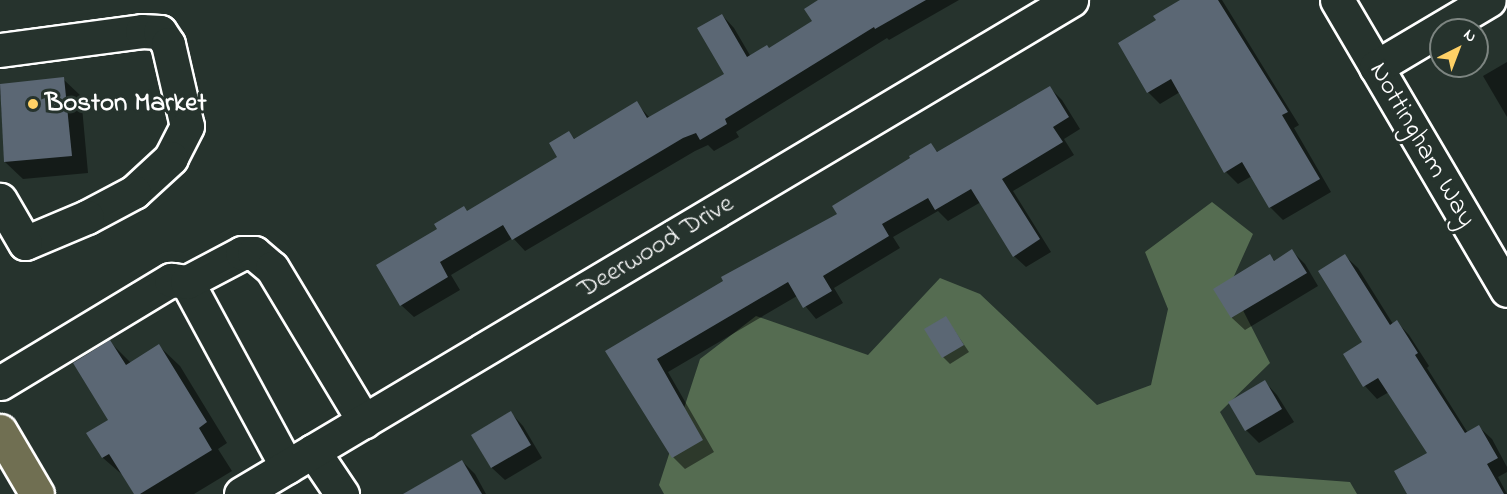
<!DOCTYPE html>
<html>
<head>
<meta charset="utf-8">
<style>
  body { margin:0 }
  #map { position:relative; width:1507px; height:494px; overflow:hidden; background:#26332d; font-family:"Indie Flower",sans-serif }
  div>[style] { position:absolute }
  .green>* { inset:0; background:#556c51 }
  .shadow>* { inset:0; background:#0007 }
  .building>* { inset:0; background:#5b6774 }
  .roads { filter:drop-shadow(2px 0 #fff) drop-shadow(-2px 0 #fff) drop-shadow(0 2px #fff) drop-shadow(0 -2px #fff) }
  .minor>* { height:33px; margin:-16.5px; padding:0 16.5px; transform-origin:16.5px; border-radius:16.5px; background:#26332d }
  .major>* { height:33px; margin:-16.5px; padding:0 16.5px; transform-origin:16.5px; border-radius:16.5px; background:#706f52 }
  .dots>* { width:16px; height:16px; translate:-50% -50%; box-sizing:border-box; border:3px solid #26332d; border-radius:50% }
  span { translate:-50% -50%; white-space:nowrap; text-align:center; line-height:1.15; -webkit-text-stroke:6px #26332d; paint-order:stroke }
  .poi-label { font-size:27px; color:#fff; font-weight:700 }
  .left { translate:0 -50%; text-align:left }
  .street-label { font-size:27px; color:#fff }
  .north { position:absolute; left:1429px; top:18px; width:60px; height:60px; box-sizing:border-box; background:#26332d; border:2px solid #7d8581; border-radius:50%; rotate:42deg; font-size:16px; font-weight:700; line-height:24px; text-align:center; color:#fff }
  .north::after { content:''; display:block; margin:auto; width:21px; height:27px; background:#ffd166; clip-path:polygon(50% 0,100% 100%,50% 72%,0 100%) }
</style>
</head>
<body>
<div id="map">
  <div class="green">
    <div style="clip-path:polygon(1212px 202px,1253px 234px,1230px 285px,1270px 363px,1220px 412px,1256px 475px,1350px 482px,1357px 494px,664px 494px,659px 485px,700px 359px,756px 316px,868px 355px,940px 278px,980px 294px,1097px 405px,1151px 385px,1168px 309px,1145px 252px)"></div>
  </div>
  <div class="shadow">
    <div style="clip-path:polygon(821px 0,964px 0,959px 0,889px 40px,887px 38px,736px 132px,739px 137px,714px 151px,708px 145px,695px 151px,525px 251px,513px 238px,451px 275px,460px 290px,414px 317px,401px 305px,468px 213px,559px 157px,569px 133px,576px 140px,636px 103px,650px 118px,726px 75px,722px 15px,734px 28px,751px 57px,770px 50px,814px 22px)"></div>
    <div style="clip-path:polygon(1183px 0,1222px 0,1299px 125px,1294px 128px,1331px 192px,1283px 220px,1270px 207px,1252px 176px,1238px 184px,1226px 172px,1180px 92px,1160px 104px,1148px 92px,1159px 21px)"></div>
    <div style="clip-path:polygon(1507px 62px,1507px 117px,1483px 76px)"></div>
    <div style="clip-path:polygon(63px 79px,81px 96px,88px 173px,23px 179px,5px 162px,0 85px)"></div>
    <div style="clip-path:polygon(1050px 88px,1062px 100px,1080px 129px,1064px 139px,1074px 155px,1013px 191px,1051px 252px,1026px 267px,1014px 256px,981px 202px,948px 221px,938px 211px,893px 237px,900px 248px,834px 288px,843px 303px,816px 319px,797px 296px,668px 372px,714px 452px,685px 469px,673px 457px,607px 352px,839px 214px,930px 145px,939px 153px)"></div>
    <div style="clip-path:polygon(1292px 251px,1305px 264px,1318px 286px,1245px 330px,1232px 318px,1215px 289px,1270px 256px,1275px 261px)"></div>
    <div style="clip-path:polygon(1345px 256px,1358px 268px,1393px 324px,1397px 322px,1409px 335px,1429px 366px,1427px 368px,1468px 433px,1479px 427px,1492px 439px,1507px 467px,1507px 472px,1498px 477px,1507px 494px,1408px 494px,1429px 454px,1389px 392px,1377px 399px,1365px 386px,1345px 355px,1364px 343px)"></div>
    <div style="clip-path:polygon(946px 318px,969px 352px,950px 364px,943px 357px)"></div>
    <div style="clip-path:polygon(110px 342px,131px 363px,159px 346px,180px 366px,227px 443px,218px 449px,232px 471px,194px 494px,135px 494px,125px 477px,103px 458px,88px 433px,110px 420px)"></div>
    <div style="clip-path:polygon(1265px 382px,1277px 395px,1294px 422px,1259px 443px,1246px 430px,1230px 403px)"></div>
    <div style="clip-path:polygon(511px 413px,523px 426px,542px 458px,505px 480px,492px 468px,473px 435px)"></div>
    <div style="clip-path:polygon(462px 461px,475px 474px,486px 494px,423px 494px)"></div>
  </div>
  <div class="building">
    <div style="clip-path:polygon(818px 0,926px 0,875px 29px,874px 27px,725px 119px,727px 124px,700px 140px,696px 133px,683px 138px,512px 240px,503px 225px,440px 262px,448px 277px,400px 306px,376px 265px,437px 229px,434px 224px,464px 206px,467px 211px,557px 157px,549px 143px,569px 131px,574px 139px,637px 101px,647px 118px,724px 74px,697px 28px,722px 14px,747px 57px,767px 45px,769px 48px,812px 21px,804px 9px)"></div>
    <div style="clip-path:polygon(1180px 0,1218px 0,1288px 112px,1282px 115px,1320px 179px,1269px 208px,1242px 162px,1224px 173px,1171px 79px,1147px 93px,1118px 43px,1156px 20px,1153px 16px)"></div>
    <div style="clip-path:polygon(64px 77px,72px 156px,4px 162px,0 84px)"></div>
    <div style="clip-path:polygon(1050px 86px,1069px 117px,1053px 127px,1063px 142px,1002px 179px,1040px 239px,1013px 257px,971px 189px,935px 210px,928px 198px,882px 224px,889px 236px,823px 276px,832px 291px,803px 308px,788px 282px,657px 359px,703px 440px,672px 458px,605px 351px,723px 281px,721px 277px,837px 214px,832px 206px,910px 158px,909px 156px,931px 143px,937px 152px)"></div>
    <div style="clip-path:polygon(1292px 249px,1307px 273px,1231px 318px,1213px 289px,1270px 254px,1274px 261px)"></div>
    <div style="clip-path:polygon(1345px 254px,1390px 325px,1397px 320px,1418px 353px,1415px 355px,1465px 433px,1479px 425px,1498px 458px,1487px 464px,1504px 494px,1407px 494px,1394px 471px,1427px 453px,1378px 378px,1363px 387px,1343px 354px,1362px 342px,1318px 271px)"></div>
    <div style="clip-path:polygon(946px 316px,964px 345px,942px 358px,924px 329px)"></div>
    <div style="clip-path:polygon(110px 340px,126px 365px,159px 344px,207px 422px,199px 428px,212px 450px,140px 494px,134px 494px,109px 454px,102px 458px,86px 433px,108px 420px,73px 363px)"></div>
    <div style="clip-path:polygon(1265px 380px,1282px 409px,1245px 431px,1228px 402px)"></div>
    <div style="clip-path:polygon(511px 411px,531px 445px,491px 468px,471px 435px)"></div>
    <div style="clip-path:polygon(462px 460px,482px 494px,403px 494px)"></div>
  </div>
  <div class="roads">
    <div class="minor">
      <div style="left:1337px;top:0;width:336px;rotate:59.6deg"></div>
      <div style="left:0;top:50px;width:143px;rotate:-7.6deg"></div>
      <div style="left:142px;top:31px;width:18px;rotate:3deg"></div>
      <div style="left:160px;top:32px;width:14px;rotate:56deg"></div>
      <div style="left:168px;top:44px;width:84px;rotate:77deg"></div>
      <div style="left:187px;top:126px;width:36px;rotate:117deg"></div>
      <div style="left:171px;top:158px;width:50px;rotate:137.4deg"></div>
      <div style="left:134px;top:192px;width:53px;rotate:152deg"></div>
      <div style="left:87px;top:217px;width:67px;rotate:157.2deg"></div>
      <div style="left:25px;top:243px;width:50px;rotate:-120.2deg"></div>
      <div style="left:1376px;top:67px;width:131px;rotate:-30.7deg"></div>
      <div style="left:187px;top:282px;width:210px;rotate:61.6deg"></div>
      <div style="left:0;top:383px;width:200px;rotate:-31.1deg"></div>
      <div style="left:171px;top:280px;width:16px;rotate:7deg"></div>
      <div style="left:187px;top:282px;width:62px;rotate:-27.8deg"></div>
      <div style="left:242px;top:253px;width:12px"></div>
      <div style="left:254px;top:253px;width:23px;rotate:40deg"></div>
      <div style="left:272px;top:268px;width:179px;rotate:59deg"></div>
      <div style="left:313px;top:451px;width:52px;rotate:56deg"></div>
      <div style="left:241px;top:494px;width:966px;rotate:-30.76deg"></div>
    </div>
    <div class="major">
      <div style="left:0;top:431px;width:73px;rotate:59.6deg"></div>
    </div>
  </div>
  <div class="dots">
    <div style="left:33px;top:104px;background:#ffd166"></div>
  </div>
  <div class="poi-label">
    <span class="left" style="left:45px;top:104px">Boston Market</span>
  </div>
  <div class="street-label">
    <span style="left:1422px;top:145px;rotate:60deg">Nottingham Way</span>
    <span style="left:656px;top:247px;rotate:-31deg">Deerwood Drive</span>
  </div>
  <div class="north">N</div>
</div>
</body>
</html>
